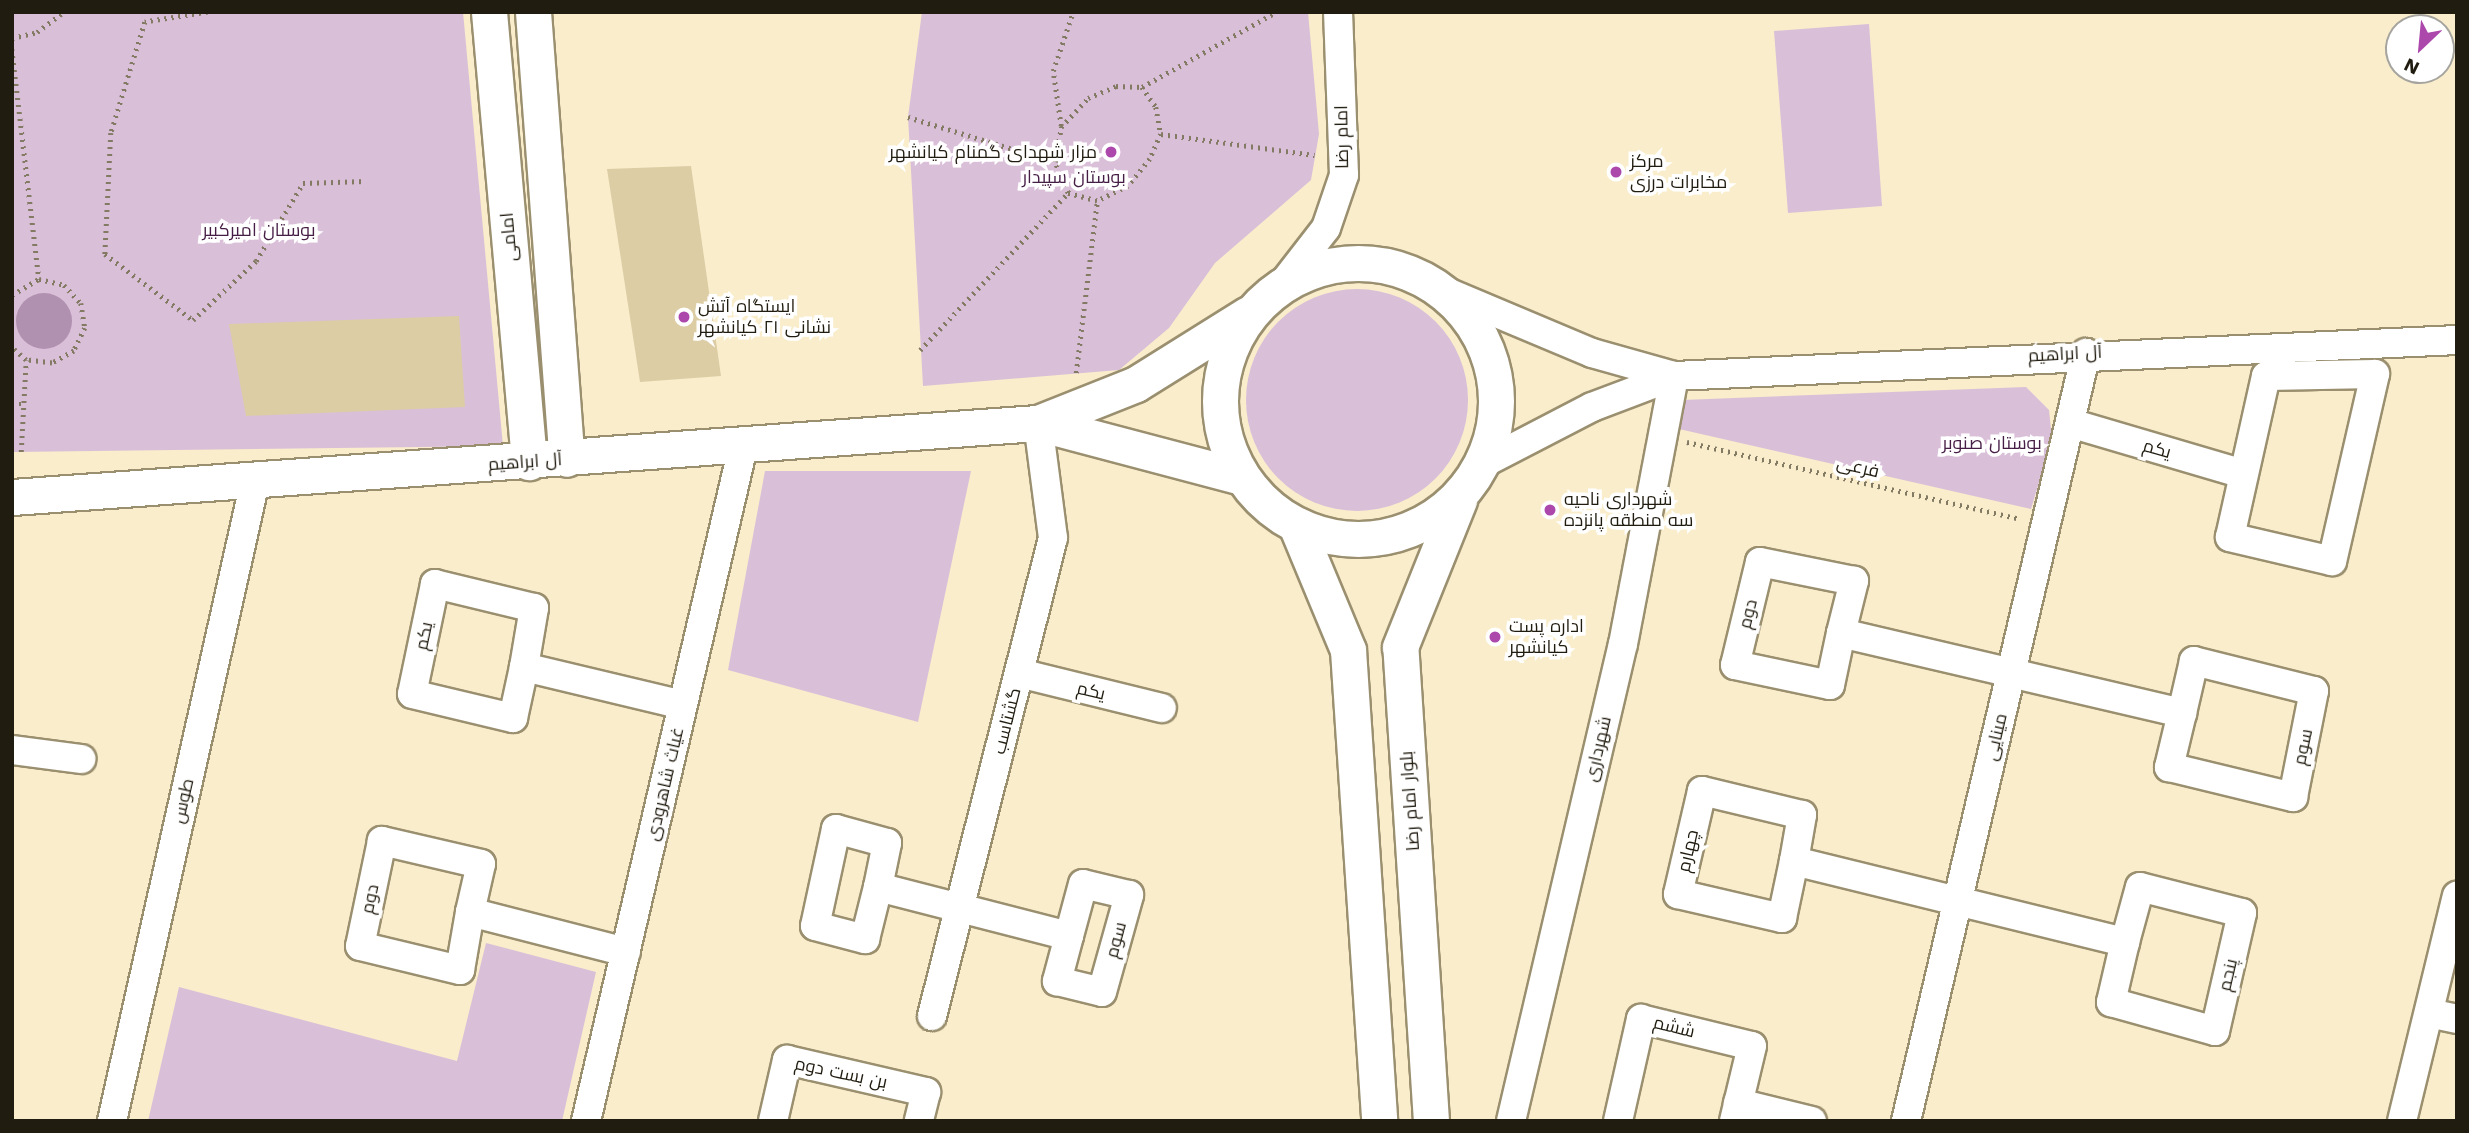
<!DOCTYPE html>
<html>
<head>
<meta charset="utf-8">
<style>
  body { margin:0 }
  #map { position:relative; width:2469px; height:1133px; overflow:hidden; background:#f9edcb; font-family:"Work Sans",Cairo,sans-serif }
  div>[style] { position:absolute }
  .green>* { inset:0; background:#dabfd9 }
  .round { border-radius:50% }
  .water>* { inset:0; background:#b091af }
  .building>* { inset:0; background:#dccda5 }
  .path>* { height:4.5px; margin-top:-2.25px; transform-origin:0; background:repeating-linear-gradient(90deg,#837a64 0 2px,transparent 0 7px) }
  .roads { filter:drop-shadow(2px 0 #9a8f6f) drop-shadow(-2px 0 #9a8f6f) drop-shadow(0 2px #9a8f6f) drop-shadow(0 -2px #9a8f6f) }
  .minor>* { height:28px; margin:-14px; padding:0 14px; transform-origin:14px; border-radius:14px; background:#fff }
  .major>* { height:35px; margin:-17.5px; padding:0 17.5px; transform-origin:17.5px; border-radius:17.5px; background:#fff }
  .major>.ring { margin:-17.5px; padding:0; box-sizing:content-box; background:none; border:35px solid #fff; border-radius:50% }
  .dots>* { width:19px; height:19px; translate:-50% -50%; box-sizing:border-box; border:4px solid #fff; border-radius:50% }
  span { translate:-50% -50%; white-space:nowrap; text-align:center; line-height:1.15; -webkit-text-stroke:7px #fff; paint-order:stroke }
  .street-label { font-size:18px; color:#211c10 }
  .poi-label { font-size:18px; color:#211c10 }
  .right { translate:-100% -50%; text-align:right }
  .left { translate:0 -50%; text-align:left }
  .park-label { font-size:18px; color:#461d45 }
  .frame { position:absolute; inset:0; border:14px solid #211c10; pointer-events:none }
  .north { position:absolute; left:2385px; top:14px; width:70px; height:70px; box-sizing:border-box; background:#fff; border:2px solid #a6a49f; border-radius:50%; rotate:206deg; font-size:19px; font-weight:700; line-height:28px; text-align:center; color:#211c10 }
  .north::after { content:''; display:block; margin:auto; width:24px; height:32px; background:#ac47ac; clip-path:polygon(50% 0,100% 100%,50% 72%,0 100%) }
</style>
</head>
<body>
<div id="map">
  <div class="green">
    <div style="clip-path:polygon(12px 12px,463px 12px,503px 446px,12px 452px)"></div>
    <div style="clip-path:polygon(922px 12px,1308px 12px,1319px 134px,1311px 180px,1215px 263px,1169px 328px,1119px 370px,923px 386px,908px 117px)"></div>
    <div style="clip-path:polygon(1869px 24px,1882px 206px,1788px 213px,1774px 31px)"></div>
    <div class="round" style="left:1246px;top:289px;width:222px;height:222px"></div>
    <div style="clip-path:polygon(2026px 387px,2049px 410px,2052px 439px,2031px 509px,1679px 429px,1682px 400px)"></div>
    <div style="clip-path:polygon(765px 471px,971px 471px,918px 722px,728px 670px)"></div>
    <div style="clip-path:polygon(486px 943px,596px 972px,562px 1121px,148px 1121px,179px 987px,457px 1061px)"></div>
  </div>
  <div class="water">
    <div class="round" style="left:16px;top:293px;width:56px;height:56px"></div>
  </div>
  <div class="building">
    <div style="clip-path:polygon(691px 166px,721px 376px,640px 382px,607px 169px)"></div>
    <div style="clip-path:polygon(459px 316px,465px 407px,246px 416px,229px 324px)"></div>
  </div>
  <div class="path">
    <div style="left:208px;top:12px;width:64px;rotate:171deg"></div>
    <div style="left:145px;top:22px;width:116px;rotate:107deg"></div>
    <div style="left:111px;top:133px;width:121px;rotate:92.8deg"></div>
    <div style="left:105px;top:254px;width:110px;rotate:36.9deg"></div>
    <div style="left:193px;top:320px;width:86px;rotate:-43.1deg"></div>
    <div style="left:256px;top:261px;width:91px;rotate:-58.9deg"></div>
    <div style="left:303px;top:183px;width:63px;rotate:-1.8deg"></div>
    <div style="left:12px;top:38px;width:26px;rotate:-13deg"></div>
    <div style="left:37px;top:32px;width:34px;rotate:-37deg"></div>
    <div style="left:12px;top:49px;width:232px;rotate:83.3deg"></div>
    <div style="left:1142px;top:87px;width:24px;rotate:55deg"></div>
    <div style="left:1156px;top:107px;width:27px;rotate:80deg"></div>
    <div style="left:1161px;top:134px;width:27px;rotate:114deg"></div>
    <div style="left:1150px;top:159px;width:35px;rotate:129deg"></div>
    <div style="left:1128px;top:186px;width:34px;rotate:154deg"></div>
    <div style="left:1097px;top:201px;width:30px;rotate:-165deg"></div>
    <div style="left:1068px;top:193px;width:34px;rotate:-113deg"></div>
    <div style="left:1055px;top:162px;width:36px;rotate:-80deg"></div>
    <div style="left:1061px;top:127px;width:40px;rotate:-47deg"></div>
    <div style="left:1088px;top:98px;width:30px;rotate:-23deg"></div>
    <div style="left:1116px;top:86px;width:26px;rotate:2deg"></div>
    <div style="left:1142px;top:87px;width:154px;rotate:-29.2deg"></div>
    <div style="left:908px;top:117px;width:154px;rotate:17deg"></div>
    <div style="left:1061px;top:126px;width:56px;rotate:-98.3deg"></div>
    <div style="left:1053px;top:71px;width:62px;rotate:-71.3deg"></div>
    <div style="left:1161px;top:134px;width:155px;rotate:7.8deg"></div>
    <div style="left:12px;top:295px;width:31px;rotate:-31deg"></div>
    <div style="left:39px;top:279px;width:26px;rotate:13deg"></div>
    <div style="left:64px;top:285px;width:25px;rotate:47deg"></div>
    <div style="left:81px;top:303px;width:25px;rotate:81deg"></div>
    <div style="left:85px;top:328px;width:25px;rotate:116deg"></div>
    <div style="left:74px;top:351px;width:25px;rotate:151deg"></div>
    <div style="left:52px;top:363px;width:26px;rotate:-173deg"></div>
    <div style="left:26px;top:360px;width:18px;rotate:-139deg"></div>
    <div style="left:920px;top:350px;width:216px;rotate:-46.7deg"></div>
    <div style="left:1076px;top:373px;width:173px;rotate:-83deg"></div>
    <div style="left:12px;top:404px;width:13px"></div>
    <div style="left:1687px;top:442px;width:342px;rotate:13deg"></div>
    <div style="left:21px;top:452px;width:92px;rotate:-86.9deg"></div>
  </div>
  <div class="roads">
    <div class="minor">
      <div style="left:1281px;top:286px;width:73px;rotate:-52.2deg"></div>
      <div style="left:1326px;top:228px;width:56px;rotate:-71.2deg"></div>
      <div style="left:1344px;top:175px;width:163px;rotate:-92.1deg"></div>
      <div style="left:1442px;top:290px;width:163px;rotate:22.8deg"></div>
      <div style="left:1592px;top:353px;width:85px;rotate:15.7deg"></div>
      <div style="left:1674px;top:376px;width:88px;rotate:159.3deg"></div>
      <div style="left:1592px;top:407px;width:124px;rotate:152.6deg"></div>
      <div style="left:2375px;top:374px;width:192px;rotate:102.9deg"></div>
      <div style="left:2332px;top:561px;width:105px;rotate:-166.8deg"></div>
      <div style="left:2230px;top:537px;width:165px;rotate:-77.4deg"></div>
      <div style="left:2266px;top:376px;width:109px;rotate:-1.1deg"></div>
      <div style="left:2070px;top:423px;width:180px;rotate:16.4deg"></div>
      <div style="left:1841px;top:633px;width:54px;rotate:-76deg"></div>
      <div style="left:1854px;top:581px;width:96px;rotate:-168.6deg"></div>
      <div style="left:1760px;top:562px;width:106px;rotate:103.6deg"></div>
      <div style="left:1735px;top:665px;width:97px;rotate:11.9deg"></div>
      <div style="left:1830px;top:685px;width:53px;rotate:-78.1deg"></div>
      <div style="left:1841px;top:633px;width:175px;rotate:13.2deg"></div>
      <div style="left:2011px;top:673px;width:176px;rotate:13.2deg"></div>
      <div style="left:2182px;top:713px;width:56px;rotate:103.5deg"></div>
      <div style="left:2169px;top:767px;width:128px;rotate:13.6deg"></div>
      <div style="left:2293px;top:797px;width:108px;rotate:-78.8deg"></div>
      <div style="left:2314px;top:691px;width:124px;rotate:-166deg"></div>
      <div style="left:2194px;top:661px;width:53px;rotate:103deg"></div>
      <div style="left:524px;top:667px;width:60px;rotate:-80.4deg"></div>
      <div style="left:534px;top:608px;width:102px;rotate:-166.4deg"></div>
      <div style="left:435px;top:584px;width:112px;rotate:101.8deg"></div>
      <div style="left:412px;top:694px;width:104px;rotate:13.4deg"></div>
      <div style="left:513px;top:718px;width:52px;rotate:-77.8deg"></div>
      <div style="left:524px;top:667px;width:163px;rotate:13.4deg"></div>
      <div style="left:1019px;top:673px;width:147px;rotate:13.8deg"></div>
      <div style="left:12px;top:750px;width:70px;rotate:7.4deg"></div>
      <div style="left:1794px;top:861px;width:47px;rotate:-80.1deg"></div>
      <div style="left:1802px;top:815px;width:103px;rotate:-166.5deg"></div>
      <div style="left:1702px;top:791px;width:106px;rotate:103.1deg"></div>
      <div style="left:1678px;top:894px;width:107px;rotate:13deg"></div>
      <div style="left:1782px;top:918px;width:58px;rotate:-78.1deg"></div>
      <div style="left:1794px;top:861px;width:341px;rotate:13.8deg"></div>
      <div style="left:2125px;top:942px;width:62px;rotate:103.1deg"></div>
      <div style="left:2111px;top:1002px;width:108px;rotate:15.6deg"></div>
      <div style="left:2215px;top:1031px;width:121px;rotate:-77.1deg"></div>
      <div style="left:2242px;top:913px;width:105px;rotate:-165.7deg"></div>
      <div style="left:2140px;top:887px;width:57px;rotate:105.3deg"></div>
      <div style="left:878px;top:887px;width:45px;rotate:-78.4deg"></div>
      <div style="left:887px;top:843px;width:53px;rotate:-164.6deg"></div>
      <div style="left:836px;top:829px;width:99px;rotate:102.2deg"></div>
      <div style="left:815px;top:926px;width:52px;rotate:14.6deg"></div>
      <div style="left:865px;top:939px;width:54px;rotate:-76deg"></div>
      <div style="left:878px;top:887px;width:197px;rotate:14.4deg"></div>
      <div style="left:1069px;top:936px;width:47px;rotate:104.9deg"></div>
      <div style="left:1057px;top:981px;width:46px;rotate:13.7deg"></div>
      <div style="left:1102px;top:992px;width:101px;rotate:-74.4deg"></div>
      <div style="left:1129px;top:895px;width:47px;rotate:-166.6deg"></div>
      <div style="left:1083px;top:884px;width:54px;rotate:105.1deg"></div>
      <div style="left:470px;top:912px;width:49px;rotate:-77.1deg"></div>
      <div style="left:481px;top:864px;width:102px;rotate:-166.9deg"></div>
      <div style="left:382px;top:841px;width:107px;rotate:101.8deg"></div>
      <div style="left:360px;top:946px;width:103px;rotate:13.5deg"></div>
      <div style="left:460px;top:970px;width:59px;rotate:-80.2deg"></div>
      <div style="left:470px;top:912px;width:161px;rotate:14.4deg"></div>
      <div style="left:2429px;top:1013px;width:29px;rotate:12deg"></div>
      <div style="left:932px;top:1016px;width:493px;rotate:-75.8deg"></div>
      <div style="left:1053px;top:538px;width:116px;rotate:-97.4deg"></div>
      <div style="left:1738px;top:1103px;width:76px;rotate:13.7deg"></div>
      <div style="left:112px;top:1121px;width:656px;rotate:-77.4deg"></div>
      <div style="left:586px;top:1121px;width:692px;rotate:-76.89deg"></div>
      <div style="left:773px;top:1121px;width:63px;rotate:-77.1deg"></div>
      <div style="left:787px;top:1060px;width:143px;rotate:13deg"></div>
      <div style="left:926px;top:1092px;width:30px;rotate:104deg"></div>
      <div style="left:1511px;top:1121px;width:490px;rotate:-76.8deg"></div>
      <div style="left:1623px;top:644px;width:273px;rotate:-79.2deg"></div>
      <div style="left:1674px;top:376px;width:784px;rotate:-2.63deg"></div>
      <div style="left:1618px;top:1121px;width:105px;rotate:-77.3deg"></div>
      <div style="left:1641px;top:1019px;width:114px;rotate:13.7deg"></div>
      <div style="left:1752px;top:1046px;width:77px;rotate:103.5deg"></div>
      <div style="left:1906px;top:1121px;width:789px;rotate:-76.81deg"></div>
      <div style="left:2402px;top:1121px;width:232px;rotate:-76.3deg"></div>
    </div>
    <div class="major">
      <div style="left:489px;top:12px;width:452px;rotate:84.9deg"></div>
      <div style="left:533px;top:12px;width:448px;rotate:85.7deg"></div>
      <div class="ring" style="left:1220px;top:263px;width:241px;height:241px"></div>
      <div style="left:1242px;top:477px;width:211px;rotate:-165.2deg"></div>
      <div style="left:1038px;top:423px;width:105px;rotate:-21.7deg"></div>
      <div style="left:1136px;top:384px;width:132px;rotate:-32deg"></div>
      <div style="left:12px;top:497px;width:1029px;rotate:-4.13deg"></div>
      <div style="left:1296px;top:525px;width:135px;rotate:67.4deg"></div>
      <div style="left:1348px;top:650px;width:472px;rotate:86.2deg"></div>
      <div style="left:1431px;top:1121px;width:475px;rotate:-93.7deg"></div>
      <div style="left:1400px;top:647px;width:158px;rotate:-68.1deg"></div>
    </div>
  </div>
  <div class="dots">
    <div style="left:1111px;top:152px;background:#ac47ac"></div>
    <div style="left:1616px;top:172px;background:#ac47ac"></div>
    <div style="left:684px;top:317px;background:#ac47ac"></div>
    <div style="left:1550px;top:510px;background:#ac47ac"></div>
    <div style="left:1495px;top:637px;background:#ac47ac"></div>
  </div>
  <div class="street-label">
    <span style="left:1342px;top:137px;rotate:-91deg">امام رضا</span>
    <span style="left:509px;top:237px;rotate:-95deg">امامی</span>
    <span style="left:2065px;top:354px;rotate:-3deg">آل ابراهیم</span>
    <span style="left:2157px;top:449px;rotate:16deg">یکم</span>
    <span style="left:525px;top:462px;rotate:-4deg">آل ابراهیم</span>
    <span style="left:1858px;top:467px;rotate:13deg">فرعی</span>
    <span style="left:1748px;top:614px;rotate:-76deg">دوم</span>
    <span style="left:424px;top:636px;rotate:-78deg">یکم</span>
    <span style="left:1091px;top:691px;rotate:13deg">یکم</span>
    <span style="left:1007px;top:721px;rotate:-76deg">گشتاسب</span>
    <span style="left:1996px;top:737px;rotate:-77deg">مینایی</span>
    <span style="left:2303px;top:747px;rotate:-78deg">سوم</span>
    <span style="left:1598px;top:749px;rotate:-77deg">شهرداری</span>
    <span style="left:665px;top:784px;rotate:-77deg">غیاث شاهرودی</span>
    <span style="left:183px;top:801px;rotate:-77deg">طوس</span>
    <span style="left:1410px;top:801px;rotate:-94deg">بلوار امام رضا</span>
    <span style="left:1688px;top:851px;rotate:-77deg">چهارم</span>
    <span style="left:370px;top:899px;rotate:-78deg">دوم</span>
    <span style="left:1116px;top:940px;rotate:-75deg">سوم</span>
    <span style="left:2228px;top:975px;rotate:-77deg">پنجم</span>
    <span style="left:1674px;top:1027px;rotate:14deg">ششم</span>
    <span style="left:841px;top:1073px;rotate:12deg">بن بست دوم</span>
  </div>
  <div class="poi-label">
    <span class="right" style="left:1097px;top:152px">مزار شهدای گمنام کیانشهر</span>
    <span class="left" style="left:1630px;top:172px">مرکز<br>مخابرات درزی</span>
    <span class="left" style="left:698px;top:317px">ایستگاه آتش<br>نشانی ۲۱ کیانشهر</span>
    <span class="left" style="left:1564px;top:510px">شهرداری ناحیه<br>سه منطقه پانزده</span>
    <span class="left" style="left:1509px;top:637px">اداره پست<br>کیانشهر</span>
  </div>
  <div class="park-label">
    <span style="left:1074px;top:177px">بوستان سپیدار</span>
    <span style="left:259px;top:230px">بوستان امیرکبیر</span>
    <span style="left:1992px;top:443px">بوستان صنوبر</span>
  </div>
  <div class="frame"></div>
  <div class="north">N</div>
</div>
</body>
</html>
